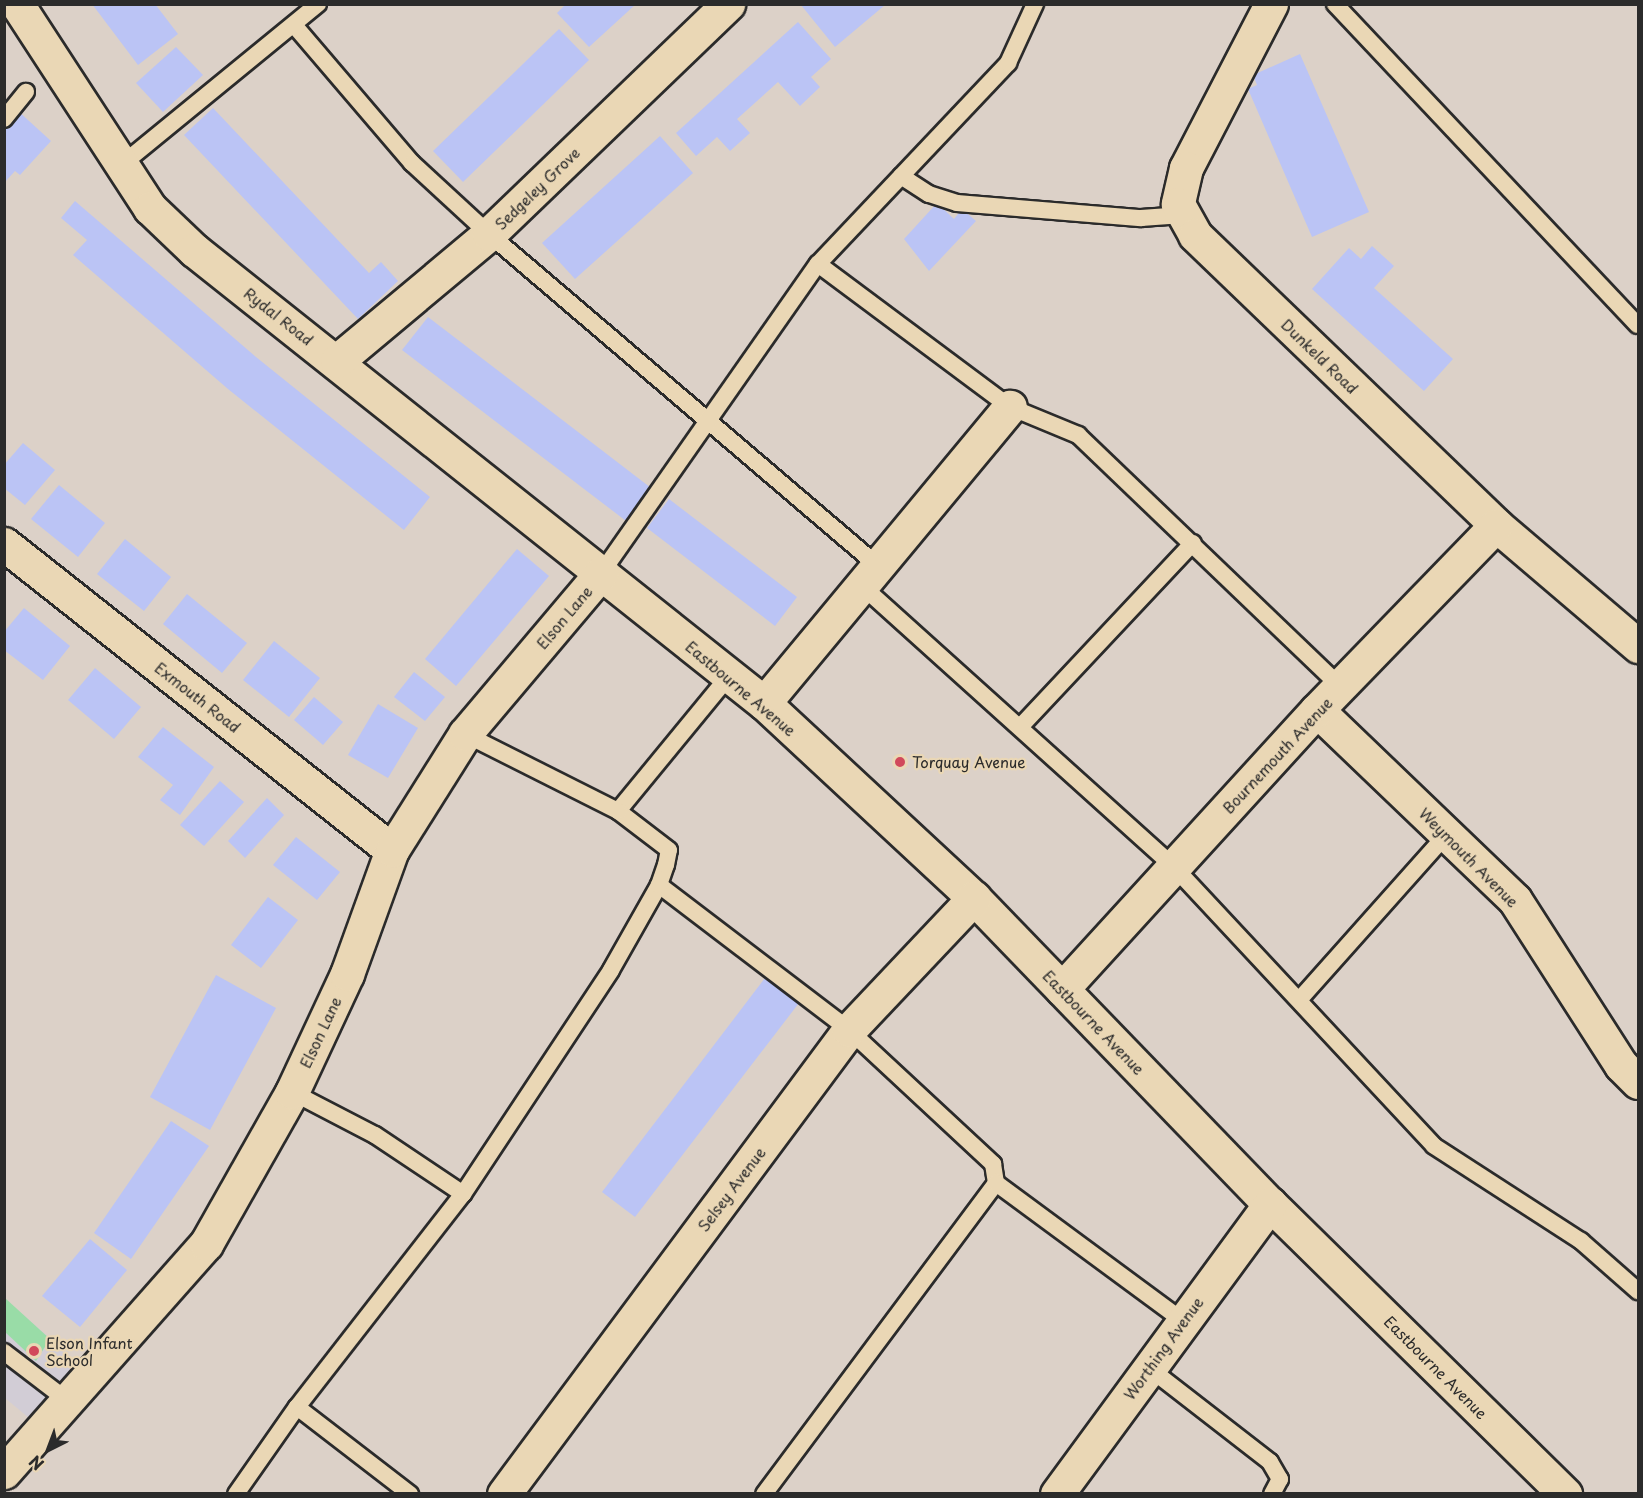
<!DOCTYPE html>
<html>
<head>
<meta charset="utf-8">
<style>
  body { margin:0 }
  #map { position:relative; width:1643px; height:1498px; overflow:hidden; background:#dcd1c8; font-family:"Playpen Sans",sans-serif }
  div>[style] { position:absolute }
  .built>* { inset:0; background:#d2cdd6 }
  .green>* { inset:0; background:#99dca7 }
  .building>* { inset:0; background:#bbc4f5 }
  .roads { filter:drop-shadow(2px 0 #2b2b2b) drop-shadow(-2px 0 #2b2b2b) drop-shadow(0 2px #2b2b2b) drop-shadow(0 -2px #2b2b2b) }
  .service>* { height:16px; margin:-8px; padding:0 8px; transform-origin:8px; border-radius:8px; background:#ead7b5 }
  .minor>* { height:33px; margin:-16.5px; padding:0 16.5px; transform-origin:16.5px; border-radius:16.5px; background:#ead7b5 }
  .dots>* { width:16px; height:16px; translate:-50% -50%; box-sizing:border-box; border:3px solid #ead7b5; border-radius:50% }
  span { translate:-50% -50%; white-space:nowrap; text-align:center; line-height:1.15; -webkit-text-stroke:4.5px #ead7b5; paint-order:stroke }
  .street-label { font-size:15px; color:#2b2b2b }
  .poi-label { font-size:15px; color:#2b2b2b }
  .left { translate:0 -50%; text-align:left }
  .frame { position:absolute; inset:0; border:6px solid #2b2b2b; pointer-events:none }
  .north { position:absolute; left:18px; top:1420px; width:60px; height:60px; -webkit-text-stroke:4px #ead7b5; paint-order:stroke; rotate:222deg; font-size:16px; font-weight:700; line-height:24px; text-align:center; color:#2b2b2b }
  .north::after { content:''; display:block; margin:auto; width:21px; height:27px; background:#2b2b2b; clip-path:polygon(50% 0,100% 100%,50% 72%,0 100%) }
</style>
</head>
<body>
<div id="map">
  <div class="built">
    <div style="clip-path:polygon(4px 1298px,78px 1363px,29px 1418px,5px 1398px)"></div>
  </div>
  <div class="green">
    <div style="clip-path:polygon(5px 1298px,50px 1339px,36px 1361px,5px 1332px)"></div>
  </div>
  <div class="building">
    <div style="clip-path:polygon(92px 4px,155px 4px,178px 34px,138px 65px)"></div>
    <div style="clip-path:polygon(566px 4px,636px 4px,589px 47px,557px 13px)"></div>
    <div style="clip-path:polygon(801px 5px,885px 5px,835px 47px)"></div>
    <div style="clip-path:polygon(798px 22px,831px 59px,811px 77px,820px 87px,800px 106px,778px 82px,737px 119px,750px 133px,730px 151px,717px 137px,696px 156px,676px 133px)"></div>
    <div style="clip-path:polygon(559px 29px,589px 60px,463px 182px,433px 151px)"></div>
    <div style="clip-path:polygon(176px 47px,203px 75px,163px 112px,136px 83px)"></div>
    <div style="clip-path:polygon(1300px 54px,1369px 212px,1312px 237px,1248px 89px,1257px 85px,1253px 75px)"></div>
    <div style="clip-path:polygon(213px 108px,369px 273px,381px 262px,398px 281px,358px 319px,184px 135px)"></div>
    <div style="clip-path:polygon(17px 110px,51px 141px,20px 175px,15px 171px,4px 183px,4px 124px)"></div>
    <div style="clip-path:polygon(660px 136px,693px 173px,575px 279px,542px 243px)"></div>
    <div style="clip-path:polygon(75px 201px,256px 357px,430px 497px,404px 530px,228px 389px,73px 255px,87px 240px,61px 218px)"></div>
    <div style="clip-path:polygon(937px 203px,954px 219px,962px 209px,976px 221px,929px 271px,904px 239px)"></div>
    <div style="clip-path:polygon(1372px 246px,1394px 266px,1374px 288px,1453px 359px,1424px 391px,1312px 289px,1349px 248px,1361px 259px)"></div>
    <div style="clip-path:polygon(428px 317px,655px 491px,630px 524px,402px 350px)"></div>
    <div style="clip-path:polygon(23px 443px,55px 470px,25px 505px,4px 488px,4px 465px)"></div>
    <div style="clip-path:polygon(59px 485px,105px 523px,78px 557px,31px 519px)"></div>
    <div style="clip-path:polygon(669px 499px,797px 597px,775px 626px,647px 528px)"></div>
    <div style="clip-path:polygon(125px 539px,171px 577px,144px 611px,97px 574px)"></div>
    <div style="clip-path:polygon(517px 549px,549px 576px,456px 686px,425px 659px)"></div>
    <div style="clip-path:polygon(187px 594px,247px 643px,222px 673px,163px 624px)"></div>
    <div style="clip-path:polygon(24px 608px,70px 646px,43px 680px,4px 650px,4px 632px)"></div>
    <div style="clip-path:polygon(274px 641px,320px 678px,289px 717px,243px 680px)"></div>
    <div style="clip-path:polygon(95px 668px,141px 707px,114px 739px,68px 700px)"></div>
    <div style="clip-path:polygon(414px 672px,445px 697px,425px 721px,394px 697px)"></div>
    <div style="clip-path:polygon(314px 697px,343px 722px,323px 745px,294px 720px)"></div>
    <div style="clip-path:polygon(378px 704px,418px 728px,388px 778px,348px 755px)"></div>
    <div style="clip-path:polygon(163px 727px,214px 767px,180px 815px,160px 800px,173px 785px,138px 757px)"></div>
    <div style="clip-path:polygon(220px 781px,244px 802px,204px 846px,180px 825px)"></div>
    <div style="clip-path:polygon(267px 798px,284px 815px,245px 858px,228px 841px)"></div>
    <div style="clip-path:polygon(296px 837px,340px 872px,317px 900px,273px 865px)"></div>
    <div style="clip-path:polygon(268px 897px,298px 920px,261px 968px,231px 945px)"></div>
    <div style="clip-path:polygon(768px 974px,802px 999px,635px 1217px,602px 1192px)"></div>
    <div style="clip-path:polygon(216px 975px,276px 1008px,210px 1130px,150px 1097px)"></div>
    <div style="clip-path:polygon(171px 1121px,209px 1146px,131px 1259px,94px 1233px)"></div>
    <div style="clip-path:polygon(90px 1239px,127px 1270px,80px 1327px,42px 1296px)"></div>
  </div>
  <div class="roads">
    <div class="service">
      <div style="left:1335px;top:4px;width:441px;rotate:46.7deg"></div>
      <div style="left:294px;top:25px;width:182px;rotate:49.5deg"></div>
      <div style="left:412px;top:163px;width:105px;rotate:42.7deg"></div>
      <div style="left:489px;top:234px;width:511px;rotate:40.48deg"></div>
      <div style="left:4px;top:119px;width:35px;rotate:-51deg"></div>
      <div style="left:120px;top:166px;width:256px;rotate:-39.3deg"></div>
      <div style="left:901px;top:176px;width:33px;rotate:33deg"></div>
      <div style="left:929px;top:194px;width:29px;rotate:18deg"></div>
      <div style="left:957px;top:203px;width:185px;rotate:4.7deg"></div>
      <div style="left:1141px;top:218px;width:42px;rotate:-4.1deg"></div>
      <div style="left:818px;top:264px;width:239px;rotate:36.7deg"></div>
      <div style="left:1010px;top:407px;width:74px;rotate:22.4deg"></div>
      <div style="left:1078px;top:435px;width:363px;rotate:43.8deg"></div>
      <div style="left:602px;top:572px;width:376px;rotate:-55deg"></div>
      <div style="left:818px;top:264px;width:277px;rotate:-46.6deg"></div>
      <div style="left:1008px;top:63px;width:65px;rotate:-65.4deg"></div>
      <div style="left:861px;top:585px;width:421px;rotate:42deg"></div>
      <div style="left:1174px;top:867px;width:381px;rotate:47deg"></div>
      <div style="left:1434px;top:1146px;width:175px;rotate:32.9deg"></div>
      <div style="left:1581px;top:1241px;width:76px;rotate:41.3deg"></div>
      <div style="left:1021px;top:726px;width:251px;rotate:-46.8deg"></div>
      <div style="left:618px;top:811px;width:173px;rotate:-50.6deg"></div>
      <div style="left:659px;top:885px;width:239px;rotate:37.3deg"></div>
      <div style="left:849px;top:1030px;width:197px;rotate:42.9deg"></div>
      <div style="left:993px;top:1164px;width:19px;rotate:81deg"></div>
      <div style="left:996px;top:1183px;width:388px;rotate:126.7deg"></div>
      <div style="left:1299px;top:1000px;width:224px;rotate:-48.3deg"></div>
      <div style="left:292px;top:1092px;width:93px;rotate:27.4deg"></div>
      <div style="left:375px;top:1135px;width:106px;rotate:33.8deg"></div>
      <div style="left:996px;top:1183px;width:231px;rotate:36.4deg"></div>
      <div style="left:4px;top:1352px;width:81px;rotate:37.4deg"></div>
      <div style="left:1149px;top:1368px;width:153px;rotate:37.8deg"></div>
      <div style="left:1270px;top:1462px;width:20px;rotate:60deg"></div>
      <div style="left:1280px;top:1479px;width:17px;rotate:118deg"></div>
      <div style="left:297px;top:1407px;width:143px;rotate:37.6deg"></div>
      <div style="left:236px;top:1494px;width:106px;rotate:-55deg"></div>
      <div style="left:297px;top:1407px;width:270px;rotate:-52.1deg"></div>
      <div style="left:463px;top:1194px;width:268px;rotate:-56.5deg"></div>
      <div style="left:611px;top:970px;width:98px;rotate:-60.5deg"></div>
      <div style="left:659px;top:885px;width:21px;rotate:-71deg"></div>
      <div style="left:666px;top:865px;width:15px;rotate:-79deg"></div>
      <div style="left:669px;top:850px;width:64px;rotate:-142.6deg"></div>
      <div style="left:618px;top:811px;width:171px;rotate:-153.3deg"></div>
    </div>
    <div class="minor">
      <div style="left:17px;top:4px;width:244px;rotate:56.9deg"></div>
      <div style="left:150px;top:208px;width:61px;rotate:43.7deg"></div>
      <div style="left:194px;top:250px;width:728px;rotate:38.48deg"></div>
      <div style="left:764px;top:703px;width:287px;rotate:42.9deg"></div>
      <div style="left:974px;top:898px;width:426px;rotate:46deg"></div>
      <div style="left:1270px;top:1204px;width:414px;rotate:44.5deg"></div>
      <div style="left:1271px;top:4px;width:185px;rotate:117.4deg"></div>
      <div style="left:1186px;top:168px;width:37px;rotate:103deg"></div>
      <div style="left:1178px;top:204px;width:35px;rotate:61deg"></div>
      <div style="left:1195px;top:235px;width:418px;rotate:43.9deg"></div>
      <div style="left:1496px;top:525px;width:187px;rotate:40.4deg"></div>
      <div style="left:337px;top:361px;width:198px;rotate:-39.9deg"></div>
      <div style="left:489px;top:234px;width:332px;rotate:-43.9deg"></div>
      <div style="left:4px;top:544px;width:494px;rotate:38.3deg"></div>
      <div style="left:764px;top:703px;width:385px;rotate:-50.3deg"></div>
      <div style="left:1317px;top:710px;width:274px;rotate:43.8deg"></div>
      <div style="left:1515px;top:900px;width:196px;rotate:57.3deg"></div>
      <div style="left:1621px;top:1065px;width:24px;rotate:45deg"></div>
      <div style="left:1062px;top:989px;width:378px;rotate:-47.6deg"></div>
      <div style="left:1317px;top:710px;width:257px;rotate:-45.9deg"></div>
      <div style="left:4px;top:1472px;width:305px;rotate:-48.5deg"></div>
      <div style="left:206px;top:1244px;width:175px;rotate:-60.5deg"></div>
      <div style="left:292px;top:1092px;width:130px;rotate:-65deg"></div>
      <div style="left:347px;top:974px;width:132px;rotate:-70.1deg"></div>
      <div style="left:392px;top:850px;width:137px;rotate:-57.8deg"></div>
      <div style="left:465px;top:734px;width:212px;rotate:-49.8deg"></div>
      <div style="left:504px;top:1494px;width:578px;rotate:-53.37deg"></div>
      <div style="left:849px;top:1030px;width:182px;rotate:-46.6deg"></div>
      <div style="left:1057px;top:1494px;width:360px;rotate:-53.7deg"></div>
    </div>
  </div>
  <div class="dots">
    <div style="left:900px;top:762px;background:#d1495b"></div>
    <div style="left:34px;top:1351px;background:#d1495b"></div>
  </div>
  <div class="street-label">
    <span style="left:537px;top:188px;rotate:-44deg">Sedgeley Grove</span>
    <span style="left:279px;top:316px;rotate:38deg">Rydal Road</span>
    <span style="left:1320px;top:356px;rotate:44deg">Dunkeld Road</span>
    <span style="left:564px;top:617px;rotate:-50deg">Elson Lane</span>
    <span style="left:741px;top:688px;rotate:40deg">Eastbourne Avenue</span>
    <span style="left:198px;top:697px;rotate:38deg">Exmouth Road</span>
    <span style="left:1277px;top:755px;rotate:-47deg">Bournemouth Avenue</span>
    <span style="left:1469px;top:857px;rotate:45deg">Weymouth Avenue</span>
    <span style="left:1094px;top:1022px;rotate:46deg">Eastbourne Avenue</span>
    <span style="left:320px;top:1032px;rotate:-65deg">Elson Lane</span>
    <span style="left:731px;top:1189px;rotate:-53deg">Selsey Avenue</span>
    <span style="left:1163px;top:1348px;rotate:-54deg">Worthing Avenue</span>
    <span style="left:1436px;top:1367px;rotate:45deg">Eastbourne Avenue</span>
  </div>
  <div class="poi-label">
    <span class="left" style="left:912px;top:762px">Torquay Avenue</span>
    <span class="left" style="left:46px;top:1351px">Elson Infant<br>School</span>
  </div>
  <div class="frame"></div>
  <div class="north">N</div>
</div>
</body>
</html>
